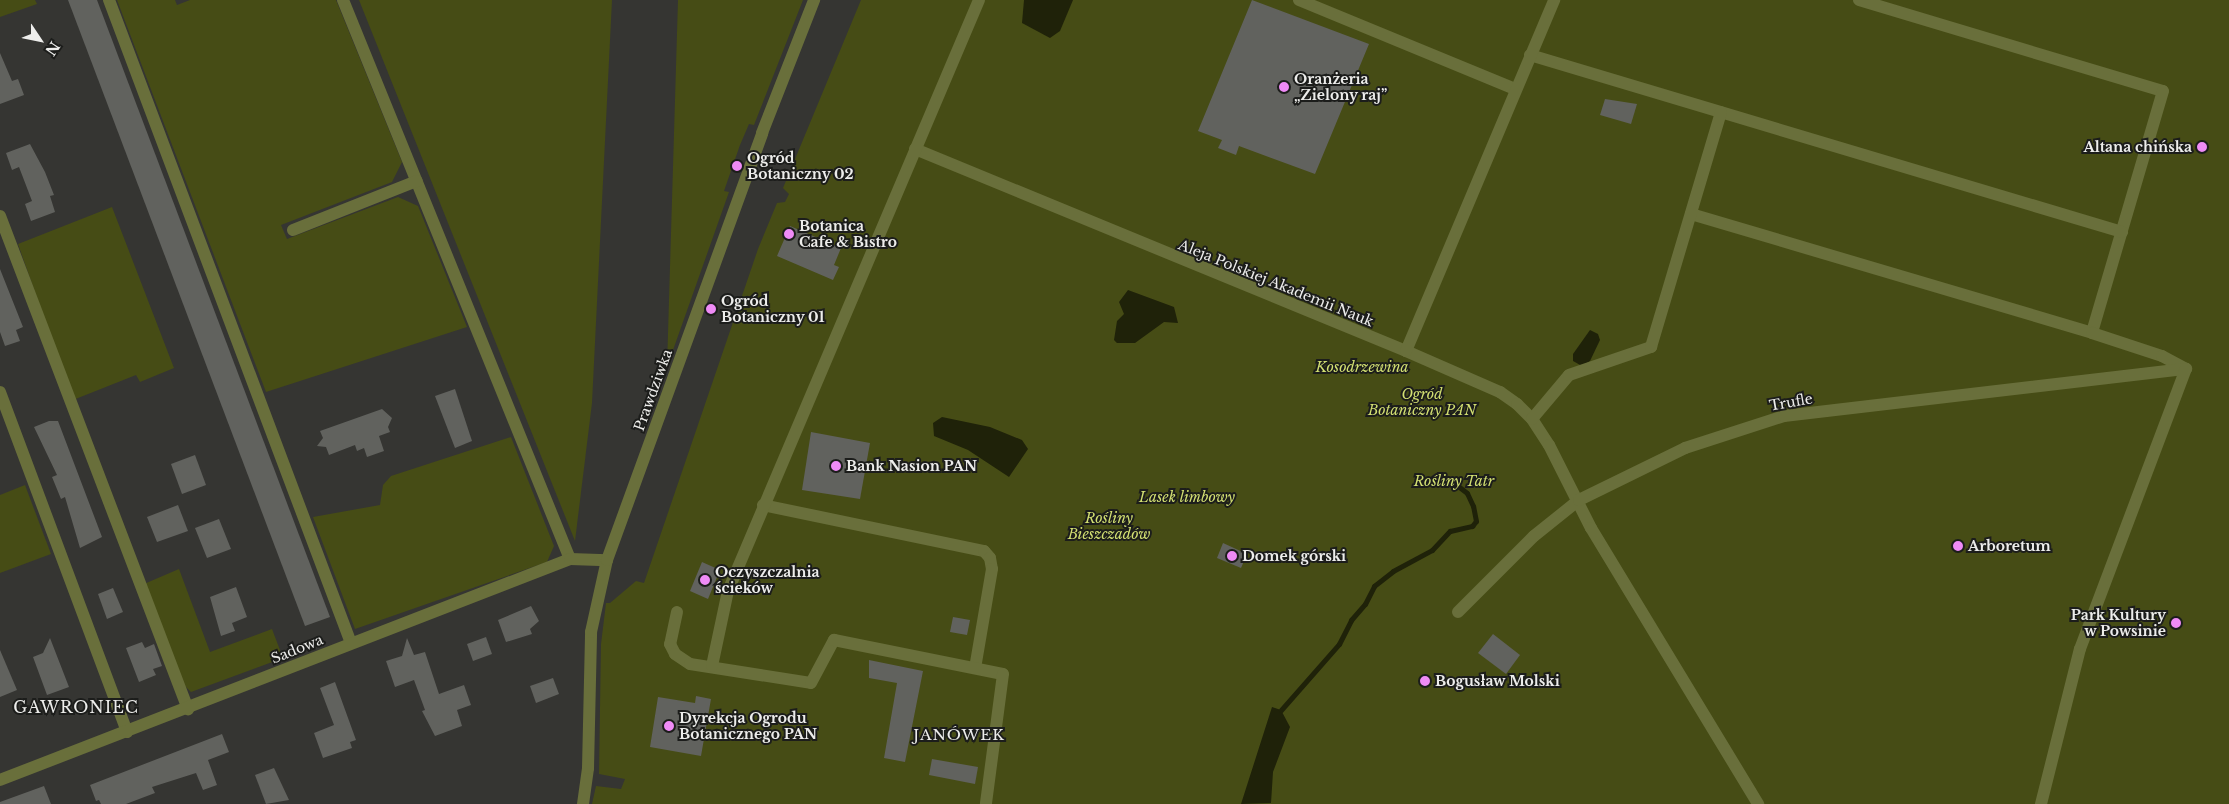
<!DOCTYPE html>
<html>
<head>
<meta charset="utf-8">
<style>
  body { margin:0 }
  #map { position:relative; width:2229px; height:804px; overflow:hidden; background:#353532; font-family:"Libre Baskerville",serif }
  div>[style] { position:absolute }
  .green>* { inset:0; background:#464c15 }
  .water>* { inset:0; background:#1f2209 }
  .stream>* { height:5px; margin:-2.5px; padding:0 2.5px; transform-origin:2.5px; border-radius:2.5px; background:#1f2209 }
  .building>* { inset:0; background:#61625e }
  .minor>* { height:12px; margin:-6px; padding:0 6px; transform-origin:6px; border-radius:6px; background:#696f3b }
  .dots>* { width:14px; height:14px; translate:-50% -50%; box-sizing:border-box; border:2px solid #1c1d1b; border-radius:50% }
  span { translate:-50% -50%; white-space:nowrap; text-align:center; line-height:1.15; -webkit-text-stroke:4px #1c1d1b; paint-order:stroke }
  .poi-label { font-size:14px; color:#ededeb; font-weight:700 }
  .left { translate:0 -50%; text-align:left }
  .right { translate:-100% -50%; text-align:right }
  .street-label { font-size:14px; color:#ededeb }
  .park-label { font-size:14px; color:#d2df72; font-style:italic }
  .neighbourhood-label { font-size:15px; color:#ededeb; letter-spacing:1px }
  .quarter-label { font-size:16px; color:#ededeb; letter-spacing:1px }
  .north { position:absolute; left:15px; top:15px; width:50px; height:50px; -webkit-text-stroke:4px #1c1d1b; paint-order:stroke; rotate:124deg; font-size:14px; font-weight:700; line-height:20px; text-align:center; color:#ededeb }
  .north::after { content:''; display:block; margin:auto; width:18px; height:22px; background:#ededeb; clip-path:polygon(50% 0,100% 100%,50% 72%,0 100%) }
</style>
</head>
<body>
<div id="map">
  <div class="green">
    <div style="clip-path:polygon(0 0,35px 0,37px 4px,0 17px)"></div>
    <div style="clip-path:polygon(117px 0,175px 0,177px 5px,190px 0,336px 0,402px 162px,392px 182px,281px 225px,287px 239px,398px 197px,418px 206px,467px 327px,266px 392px)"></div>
    <div style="clip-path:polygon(359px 0,612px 0,592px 403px,575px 541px)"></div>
    <div style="clip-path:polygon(678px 0,803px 0,754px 125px,749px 124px,740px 145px,724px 191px,729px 192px,667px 367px)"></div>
    <div style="clip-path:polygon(861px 0,2229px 0,2229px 804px,592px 804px,596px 786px,621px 789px,625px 779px,599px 774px,601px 644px,606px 603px,610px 603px,636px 581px,644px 583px,758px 249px,777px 203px,785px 202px,789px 194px,783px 188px)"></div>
    <div style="clip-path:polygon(112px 207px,174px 368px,140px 382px,136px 375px,73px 400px,18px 244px)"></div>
    <div style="clip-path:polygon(511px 437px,554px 546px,547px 562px,355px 629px,313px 517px,380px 505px,383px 485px,391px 476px)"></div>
    <div style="clip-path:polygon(25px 485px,51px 554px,0 573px,0 495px)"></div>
    <div style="clip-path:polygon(179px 569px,210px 652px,272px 629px,283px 658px,191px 692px,182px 683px,144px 584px)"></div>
  </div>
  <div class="water">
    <div style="clip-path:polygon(1024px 0,1073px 0,1060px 31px,1050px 38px,1022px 23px)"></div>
    <div style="clip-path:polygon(1128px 290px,1174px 307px,1178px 323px,1164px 322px,1135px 343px,1117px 343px,1114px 340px,1117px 321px,1124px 314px,1119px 302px)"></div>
    <div style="clip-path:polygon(1590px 330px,1598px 334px,1600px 340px,1590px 361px,1582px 366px,1573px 361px,1573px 354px)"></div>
    <div style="clip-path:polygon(942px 417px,990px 427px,1022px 440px,1028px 449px,1009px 477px,968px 450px,934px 436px,933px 423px)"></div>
    <div style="clip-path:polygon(1272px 707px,1281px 710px,1290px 727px,1273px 772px,1271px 803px,1241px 804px)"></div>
  </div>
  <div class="stream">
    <div style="left:1281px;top:710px;width:88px;rotate:-48.7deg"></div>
    <div style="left:1339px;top:644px;width:27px;rotate:-63deg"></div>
    <div style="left:1351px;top:620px;width:21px;rotate:-49deg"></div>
    <div style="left:1365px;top:604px;width:20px;rotate:-63deg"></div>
    <div style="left:1374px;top:586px;width:24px;rotate:-38deg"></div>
    <div style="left:1393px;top:571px;width:44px;rotate:-28.3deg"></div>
    <div style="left:1432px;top:550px;width:26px;rotate:-47deg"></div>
    <div style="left:1450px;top:531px;width:23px;rotate:-13deg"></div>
    <div style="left:1472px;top:526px;width:6px;rotate:-51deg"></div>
    <div style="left:1476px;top:521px;width:15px;rotate:-101deg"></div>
    <div style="left:1473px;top:506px;width:14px;rotate:-115deg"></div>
    <div style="left:1467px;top:493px;width:18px;rotate:-142deg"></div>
  </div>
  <div class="building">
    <div style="clip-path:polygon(68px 0,97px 0,330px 617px,305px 626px)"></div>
    <div style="clip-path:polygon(1252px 0,1369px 44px,1315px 174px,1239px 146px,1236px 155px,1218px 148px,1222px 140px,1198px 131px)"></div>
    <div style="clip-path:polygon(0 53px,12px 81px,18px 79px,24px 95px,0 104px)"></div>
    <div style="clip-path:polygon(1605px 99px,1637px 104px,1631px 124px,1600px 115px)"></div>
    <div style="clip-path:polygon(30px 144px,45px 172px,54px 195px,50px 196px,55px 212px,31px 221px,25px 204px,32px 201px,19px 167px,12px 170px,6px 153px)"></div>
    <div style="clip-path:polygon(790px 226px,841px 248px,834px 265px,839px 267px,833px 280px,777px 256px)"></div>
    <div style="clip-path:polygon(0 269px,23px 327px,16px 330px,20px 341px,5px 346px,0 332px)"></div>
    <div style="clip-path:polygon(455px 389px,472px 441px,455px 448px,435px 396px)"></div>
    <div style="clip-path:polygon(382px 409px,392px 418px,388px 427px,390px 432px,379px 436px,384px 451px,367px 457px,364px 448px,357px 451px,355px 445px,329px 455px,326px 447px,317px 446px,323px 438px,320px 431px)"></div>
    <div style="clip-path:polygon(49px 421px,58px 421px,102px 537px,80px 548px,65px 497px,61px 499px,52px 477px,57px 475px,34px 427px)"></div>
    <div style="clip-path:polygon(811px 432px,870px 443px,860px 499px,802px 490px)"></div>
    <div style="clip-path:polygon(195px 455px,206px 485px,182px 494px,171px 464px)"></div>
    <div style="clip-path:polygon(178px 505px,188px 531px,157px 542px,147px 517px)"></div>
    <div style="clip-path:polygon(219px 519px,231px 549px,207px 558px,195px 528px)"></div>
    <div style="clip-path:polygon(1223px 543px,1247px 554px,1241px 568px,1217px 558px)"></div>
    <div style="clip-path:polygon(702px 562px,720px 570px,708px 599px,690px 591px)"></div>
    <div style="clip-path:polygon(236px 587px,247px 617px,232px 623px,235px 631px,221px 636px,210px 597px)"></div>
    <div style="clip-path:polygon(113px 588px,123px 612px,107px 619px,98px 594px)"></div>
    <div style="clip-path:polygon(531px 606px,539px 621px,530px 629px,532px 634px,506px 642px,498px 620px)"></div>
    <div style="clip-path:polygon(953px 617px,970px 620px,967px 635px,950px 632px)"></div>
    <div style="clip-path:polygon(1493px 634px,1520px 655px,1506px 674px,1478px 653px)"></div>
    <div style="clip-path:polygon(486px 637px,492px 654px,473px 661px,467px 644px)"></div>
    <div style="clip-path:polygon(50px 638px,69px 687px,47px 695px,33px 657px,43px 653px)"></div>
    <div style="clip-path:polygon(407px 638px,414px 655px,425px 652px,439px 694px,464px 685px,471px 705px,457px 710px,462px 726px,435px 736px,422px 711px,425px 710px,414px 680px,395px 687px,386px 661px,402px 656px)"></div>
    <div style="clip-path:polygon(142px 642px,145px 648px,154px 644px,162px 666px,153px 669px,156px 675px,139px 682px,126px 648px)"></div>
    <div style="clip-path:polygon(0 650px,17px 690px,0 697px)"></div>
    <div style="clip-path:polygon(869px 660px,923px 671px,905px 762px,884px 758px,897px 683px,869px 678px)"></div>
    <div style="clip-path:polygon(553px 678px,559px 694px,536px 703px,530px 686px)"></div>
    <div style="clip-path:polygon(335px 682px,356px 740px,350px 742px,352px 748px,323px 758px,314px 733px,334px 725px,320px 688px)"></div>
    <div style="clip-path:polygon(696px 696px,711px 699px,701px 756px,650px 747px,658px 697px,695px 703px)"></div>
    <div style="clip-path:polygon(222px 734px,229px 752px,208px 760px,217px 785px,203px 790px,196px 773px,152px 787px,155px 793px,126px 804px,101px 804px,99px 800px,96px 801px,90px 785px)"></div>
    <div style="clip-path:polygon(932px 759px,978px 767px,975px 784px,929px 775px)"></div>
    <div style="clip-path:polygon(274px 768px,289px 800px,266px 804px,255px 775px)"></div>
    <div style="clip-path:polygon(44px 786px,51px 804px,0 804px,0 802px)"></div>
  </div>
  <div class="minor">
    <div style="left:109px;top:0;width:687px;rotate:69.38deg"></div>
    <div style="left:343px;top:0;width:603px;rotate:67.9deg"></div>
    <div style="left:1299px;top:0;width:234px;rotate:22.4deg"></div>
    <div style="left:1859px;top:0;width:317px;rotate:16.7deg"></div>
    <div style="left:2163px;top:91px;width:252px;rotate:106.4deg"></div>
    <div style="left:1530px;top:55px;width:618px;rotate:16.65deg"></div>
    <div style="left:915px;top:149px;width:531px;rotate:22.36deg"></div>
    <div style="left:1406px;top:351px;width:103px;rotate:23.6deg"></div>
    <div style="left:1500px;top:392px;width:21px;rotate:35deg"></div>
    <div style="left:1517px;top:404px;width:21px;rotate:45deg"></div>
    <div style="left:1532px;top:419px;width:31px;rotate:57deg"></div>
    <div style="left:1549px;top:445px;width:93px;rotate:63.2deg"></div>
    <div style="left:1591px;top:528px;width:323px;rotate:58.8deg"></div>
    <div style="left:1691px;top:214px;width:418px;rotate:16.5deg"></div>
    <div style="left:2092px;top:333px;width:74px;rotate:18.2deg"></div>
    <div style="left:2162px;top:356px;width:27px;rotate:28deg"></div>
    <div style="left:0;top:216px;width:528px;rotate:69.13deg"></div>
    <div style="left:293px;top:230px;width:133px;rotate:-21.6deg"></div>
    <div style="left:1406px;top:351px;width:381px;rotate:-67.1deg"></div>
    <div style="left:0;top:392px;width:363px;rotate:69.5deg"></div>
    <div style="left:1532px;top:419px;width:57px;rotate:-49.9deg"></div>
    <div style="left:1569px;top:375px;width:87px;rotate:-18.9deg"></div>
    <div style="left:1651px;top:347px;width:245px;rotate:-73.4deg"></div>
    <div style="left:763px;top:505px;width:226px;rotate:11.8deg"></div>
    <div style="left:984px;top:551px;width:9px;rotate:49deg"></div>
    <div style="left:990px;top:558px;width:11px;rotate:80deg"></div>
    <div style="left:992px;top:569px;width:100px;rotate:99.7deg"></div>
    <div style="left:677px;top:612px;width:33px;rotate:102deg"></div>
    <div style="left:670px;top:644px;width:11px;rotate:63deg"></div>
    <div style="left:675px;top:654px;width:18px;rotate:34deg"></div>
    <div style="left:690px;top:664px;width:122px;rotate:8.9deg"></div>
    <div style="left:811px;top:683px;width:49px;rotate:-61.9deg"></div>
    <div style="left:834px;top:640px;width:172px;rotate:11.4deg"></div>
    <div style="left:1003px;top:674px;width:131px;rotate:97.5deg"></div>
    <div style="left:1458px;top:612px;width:107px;rotate:-45deg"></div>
    <div style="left:1534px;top:536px;width:58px;rotate:-38.7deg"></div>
    <div style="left:1579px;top:500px;width:118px;rotate:-26.1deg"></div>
    <div style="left:1685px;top:448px;width:104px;rotate:-17.9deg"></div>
    <div style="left:1784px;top:416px;width:405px;rotate:-6.7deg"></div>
    <div style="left:712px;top:666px;width:77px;rotate:-78deg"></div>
    <div style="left:728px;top:591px;width:642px;rotate:-66.99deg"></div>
    <div style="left:0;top:780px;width:611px;rotate:-21.19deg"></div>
    <div style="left:570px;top:559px;width:37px;rotate:2deg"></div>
    <div style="left:583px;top:804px;width:36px;rotate:-82deg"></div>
    <div style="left:588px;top:768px;width:136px;rotate:-88.7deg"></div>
    <div style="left:591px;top:632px;width:74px;rotate:-77.5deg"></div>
    <div style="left:607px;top:560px;width:454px;rotate:-70deg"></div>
    <div style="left:762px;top:133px;width:143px;rotate:-68.6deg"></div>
    <div style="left:2041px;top:804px;width:160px;rotate:-75.9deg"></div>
    <div style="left:2080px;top:649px;width:299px;rotate:-69.3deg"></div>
  </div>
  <div class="dots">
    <div style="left:1284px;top:87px;background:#ef8bf6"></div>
    <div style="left:2202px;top:147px;background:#ef8bf6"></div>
    <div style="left:737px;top:166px;background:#ef8bf6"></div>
    <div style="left:789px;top:234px;background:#ef8bf6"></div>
    <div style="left:711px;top:309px;background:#ef8bf6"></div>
    <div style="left:836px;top:466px;background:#ef8bf6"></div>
    <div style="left:1958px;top:546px;background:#ef8bf6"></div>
    <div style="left:1232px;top:556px;background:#ef8bf6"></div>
    <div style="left:705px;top:580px;background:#ef8bf6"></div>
    <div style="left:2176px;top:623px;background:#ef8bf6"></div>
    <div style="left:1425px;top:681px;background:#ef8bf6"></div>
    <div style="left:669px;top:726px;background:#ef8bf6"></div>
  </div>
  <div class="poi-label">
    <span class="left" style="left:1294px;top:87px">Oranżeria<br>„Zielony raj”</span>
    <span class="right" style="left:2192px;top:147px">Altana chińska</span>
    <span class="left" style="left:747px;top:166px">Ogród<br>Botaniczny 02</span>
    <span class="left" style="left:799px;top:234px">Botanica<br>Cafe &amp; Bistro</span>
    <span class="left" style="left:721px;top:309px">Ogród<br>Botaniczny 01</span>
    <span class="left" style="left:846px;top:466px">Bank Nasion PAN</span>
    <span class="left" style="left:1968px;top:546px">Arboretum</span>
    <span class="left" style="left:1242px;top:556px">Domek górski</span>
    <span class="left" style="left:715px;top:580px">Oczyszczalnia<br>ścieków</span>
    <span class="right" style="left:2166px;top:623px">Park Kultury<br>w Powsinie</span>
    <span class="left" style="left:1435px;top:681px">Bogusław Molski</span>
    <span class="left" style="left:679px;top:726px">Dyrekcja Ogrodu<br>Botanicznego PAN</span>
  </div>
  <div class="street-label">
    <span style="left:1276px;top:283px;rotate:22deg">Aleja Polskiej Akademii Nauk</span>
    <span style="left:653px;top:390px;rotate:-70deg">Prawdziwka</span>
    <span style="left:1791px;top:402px;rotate:-10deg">Trufle</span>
    <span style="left:297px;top:649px;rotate:-22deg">Sadowa</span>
  </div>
  <div class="park-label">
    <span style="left:1362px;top:367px">Kosodrzewina</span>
    <span style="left:1422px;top:402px">Ogród<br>Botaniczny PAN</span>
    <span style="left:1454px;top:481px">Rośliny Tatr</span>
    <span style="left:1187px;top:497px">Lasek limbowy</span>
    <span style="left:1109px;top:526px">Rośliny<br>Bieszczadów</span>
  </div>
  <div class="neighbourhood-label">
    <span style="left:959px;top:735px">JANÓWEK</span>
  </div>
  <div class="quarter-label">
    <span style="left:76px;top:707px">GAWRONIEC</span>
  </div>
  <div class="north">N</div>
</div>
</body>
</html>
